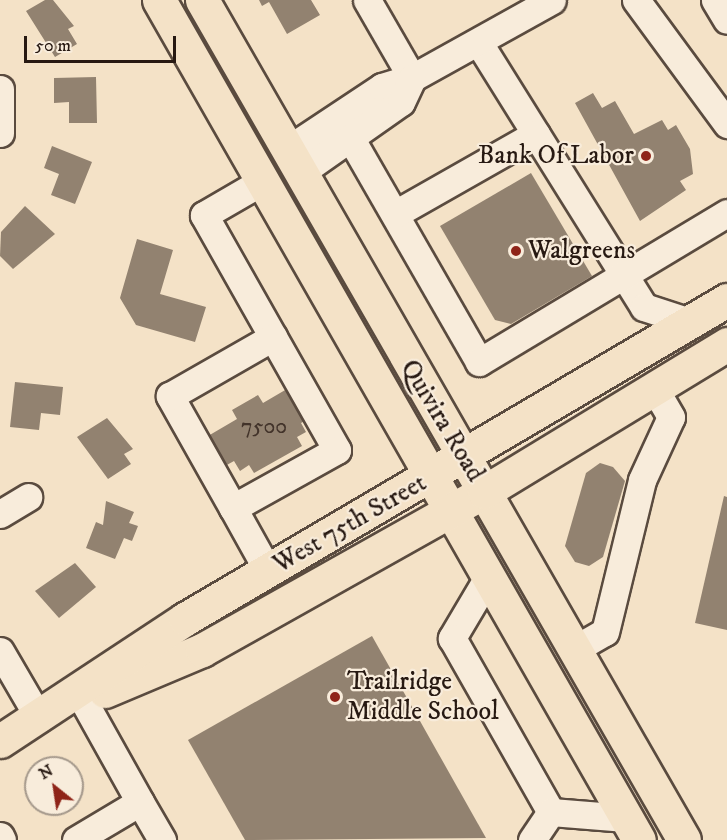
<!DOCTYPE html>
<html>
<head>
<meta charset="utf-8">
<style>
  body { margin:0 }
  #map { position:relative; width:727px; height:840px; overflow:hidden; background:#f4e2c7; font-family:"IM FELL DW Pica",serif }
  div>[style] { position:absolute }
  .building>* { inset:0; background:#928270 }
  .roads { filter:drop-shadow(2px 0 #5a4b3f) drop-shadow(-2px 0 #5a4b3f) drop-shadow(0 2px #5a4b3f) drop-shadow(0 -2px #5a4b3f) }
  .minor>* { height:27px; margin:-13.5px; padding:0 13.5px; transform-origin:13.5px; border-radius:13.5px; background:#f8ecdb }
  .major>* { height:33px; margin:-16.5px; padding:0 16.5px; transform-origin:16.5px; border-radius:16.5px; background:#f4e2c7 }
  .dots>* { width:16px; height:16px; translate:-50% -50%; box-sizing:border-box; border:3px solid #f8ecdb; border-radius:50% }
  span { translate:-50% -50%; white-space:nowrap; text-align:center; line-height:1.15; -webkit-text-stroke:4.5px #f8ecdb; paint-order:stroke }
  .number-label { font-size:22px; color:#42332a }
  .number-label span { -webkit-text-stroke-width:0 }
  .poi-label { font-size:26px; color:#271912 }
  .right { translate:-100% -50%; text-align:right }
  .left { translate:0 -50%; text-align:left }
  .street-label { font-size:26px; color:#271912 }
  .north { position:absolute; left:24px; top:756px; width:60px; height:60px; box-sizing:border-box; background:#f8ecdb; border:2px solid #a4988b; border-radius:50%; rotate:330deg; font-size:16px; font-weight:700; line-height:24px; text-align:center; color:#271912 }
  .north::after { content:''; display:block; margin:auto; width:21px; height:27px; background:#8f2418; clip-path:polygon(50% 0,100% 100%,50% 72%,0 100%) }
  .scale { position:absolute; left:24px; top:36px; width:152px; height:27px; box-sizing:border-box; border:3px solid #271912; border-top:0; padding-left:8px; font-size:18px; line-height:21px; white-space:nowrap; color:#271912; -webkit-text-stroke:4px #f8ecdb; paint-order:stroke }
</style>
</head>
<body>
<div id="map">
  <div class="building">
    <div style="clip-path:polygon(45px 0,53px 0,74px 26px,68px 29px,77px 44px,55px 57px,26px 11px)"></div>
    <div style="clip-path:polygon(259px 0,311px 0,320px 15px,287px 34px,269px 2px,262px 6px)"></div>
    <div style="clip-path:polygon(96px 77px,97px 123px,69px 123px,69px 102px,54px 103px,54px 78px)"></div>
    <div style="clip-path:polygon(593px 93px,602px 108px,615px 101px,634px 134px,662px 120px,668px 130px,676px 125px,690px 149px,693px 174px,680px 181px,686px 190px,640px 221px,575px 103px)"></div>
    <div style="clip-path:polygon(52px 146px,92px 162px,75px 204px,51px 195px,59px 174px,44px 168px)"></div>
    <div style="clip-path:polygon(531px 173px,592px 276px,511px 324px,495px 320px,440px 226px)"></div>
    <div style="clip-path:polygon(25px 206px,55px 234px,13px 269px,0 256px,1px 232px)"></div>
    <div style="clip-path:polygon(137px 239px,173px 250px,160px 294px,206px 307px,195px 342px,136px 325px,120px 298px)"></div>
    <div style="clip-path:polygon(15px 382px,63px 387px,60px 415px,41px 413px,39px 430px,10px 427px)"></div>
    <div style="clip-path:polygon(292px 386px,310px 418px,301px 423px,306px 432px,297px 437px,302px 446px,254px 473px,249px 465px,240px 471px,234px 461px,225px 466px,208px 436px,237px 419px,232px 410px,258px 395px,263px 403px)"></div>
    <div style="clip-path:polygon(107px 418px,133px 449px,124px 454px,131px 464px,108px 479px,77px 437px)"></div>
    <div style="clip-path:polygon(600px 463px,613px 467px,625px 481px,603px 557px,589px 566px,575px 562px,565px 546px,586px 473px)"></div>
    <div style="clip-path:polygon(724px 496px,727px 497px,727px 630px,695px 623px)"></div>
    <div style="clip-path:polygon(106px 501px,134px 512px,129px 523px,138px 526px,132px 541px,124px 538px,115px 559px,86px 548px,96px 522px,103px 525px)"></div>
    <div style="clip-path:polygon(75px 563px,96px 587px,59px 618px,35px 591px)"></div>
    <div style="clip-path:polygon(372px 636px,486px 838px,245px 840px,188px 740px)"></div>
  </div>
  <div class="roads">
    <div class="minor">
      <div style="left:367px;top:0;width:90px;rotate:60deg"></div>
      <div style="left:636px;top:0;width:154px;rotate:53.7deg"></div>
      <div style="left:715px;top:0;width:23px;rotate:59deg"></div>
      <div style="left:479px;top:43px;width:311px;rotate:58deg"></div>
      <div style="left:644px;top:307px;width:48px;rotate:18.1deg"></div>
      <div style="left:0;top:89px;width:44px;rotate:90deg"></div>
      <div style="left:351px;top:139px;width:257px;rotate:60.1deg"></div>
      <div style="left:479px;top:362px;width:289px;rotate:-31deg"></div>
      <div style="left:287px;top:150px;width:114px;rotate:-33.6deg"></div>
      <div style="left:382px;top:87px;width:31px;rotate:-17deg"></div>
      <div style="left:412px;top:78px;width:160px;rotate:-29.1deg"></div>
      <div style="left:300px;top:173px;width:123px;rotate:-35.1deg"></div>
      <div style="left:401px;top:102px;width:26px;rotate:-65deg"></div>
      <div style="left:261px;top:182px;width:66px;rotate:149.9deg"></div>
      <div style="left:204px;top:215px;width:270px;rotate:60.5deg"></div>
      <div style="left:337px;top:450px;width:119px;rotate:150.9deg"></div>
      <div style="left:233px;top:508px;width:72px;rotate:60.9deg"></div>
      <div style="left:395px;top:214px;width:162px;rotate:-29.6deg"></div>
      <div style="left:233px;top:508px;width:129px;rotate:-119.4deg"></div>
      <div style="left:170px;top:396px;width:119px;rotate:-29.8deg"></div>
      <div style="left:0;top:514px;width:33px;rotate:-31deg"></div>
      <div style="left:487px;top:579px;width:69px;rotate:120.7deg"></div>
      <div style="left:452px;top:638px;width:200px;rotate:60.4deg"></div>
      <div style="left:551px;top:812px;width:75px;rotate:4.6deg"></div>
      <div style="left:575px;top:649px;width:34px;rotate:-30deg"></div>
      <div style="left:605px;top:632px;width:156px;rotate:-76.3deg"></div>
      <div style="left:642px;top:480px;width:69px;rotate:-65.3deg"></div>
      <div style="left:671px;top:417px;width:32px;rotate:-120deg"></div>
      <div style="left:0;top:651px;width:78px;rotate:59.8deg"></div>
      <div style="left:83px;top:700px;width:117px;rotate:60.8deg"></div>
      <div style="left:0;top:836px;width:4px;rotate:63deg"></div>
      <div style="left:76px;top:840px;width:74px;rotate:-30.7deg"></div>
      <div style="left:140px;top:802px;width:44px;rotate:59.9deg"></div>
      <div style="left:532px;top:840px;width:34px;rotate:-56deg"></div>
    </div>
    <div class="major">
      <div style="left:159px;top:0;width:967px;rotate:60.26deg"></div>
      <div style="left:202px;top:0;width:968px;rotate:60.15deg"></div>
      <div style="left:105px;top:691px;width:105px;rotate:-22.9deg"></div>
      <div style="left:202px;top:650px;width:323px;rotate:-29.3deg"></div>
      <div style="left:484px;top:492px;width:285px;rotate:-31.3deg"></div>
      <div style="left:0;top:741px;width:222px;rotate:-33.4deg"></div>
      <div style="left:185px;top:619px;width:629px;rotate:-30.48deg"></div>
    </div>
  </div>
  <div class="dots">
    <div style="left:646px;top:156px;background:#8f2418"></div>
    <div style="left:516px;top:251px;background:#8f2418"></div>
    <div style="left:335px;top:697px;background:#8f2418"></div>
  </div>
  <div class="number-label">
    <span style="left:264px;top:427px">7500</span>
  </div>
  <div class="poi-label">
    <span class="right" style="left:634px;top:156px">Bank Of Labor</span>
    <span class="left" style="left:528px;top:251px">Walgreens</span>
    <span class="left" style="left:347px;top:697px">Trailridge<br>Middle School</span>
  </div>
  <div class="street-label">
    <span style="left:442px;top:421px;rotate:59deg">Quivira Road</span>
    <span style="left:350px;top:524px;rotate:-30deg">West 75th Street</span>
  </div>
  <div class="north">N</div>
  <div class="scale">50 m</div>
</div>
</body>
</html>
